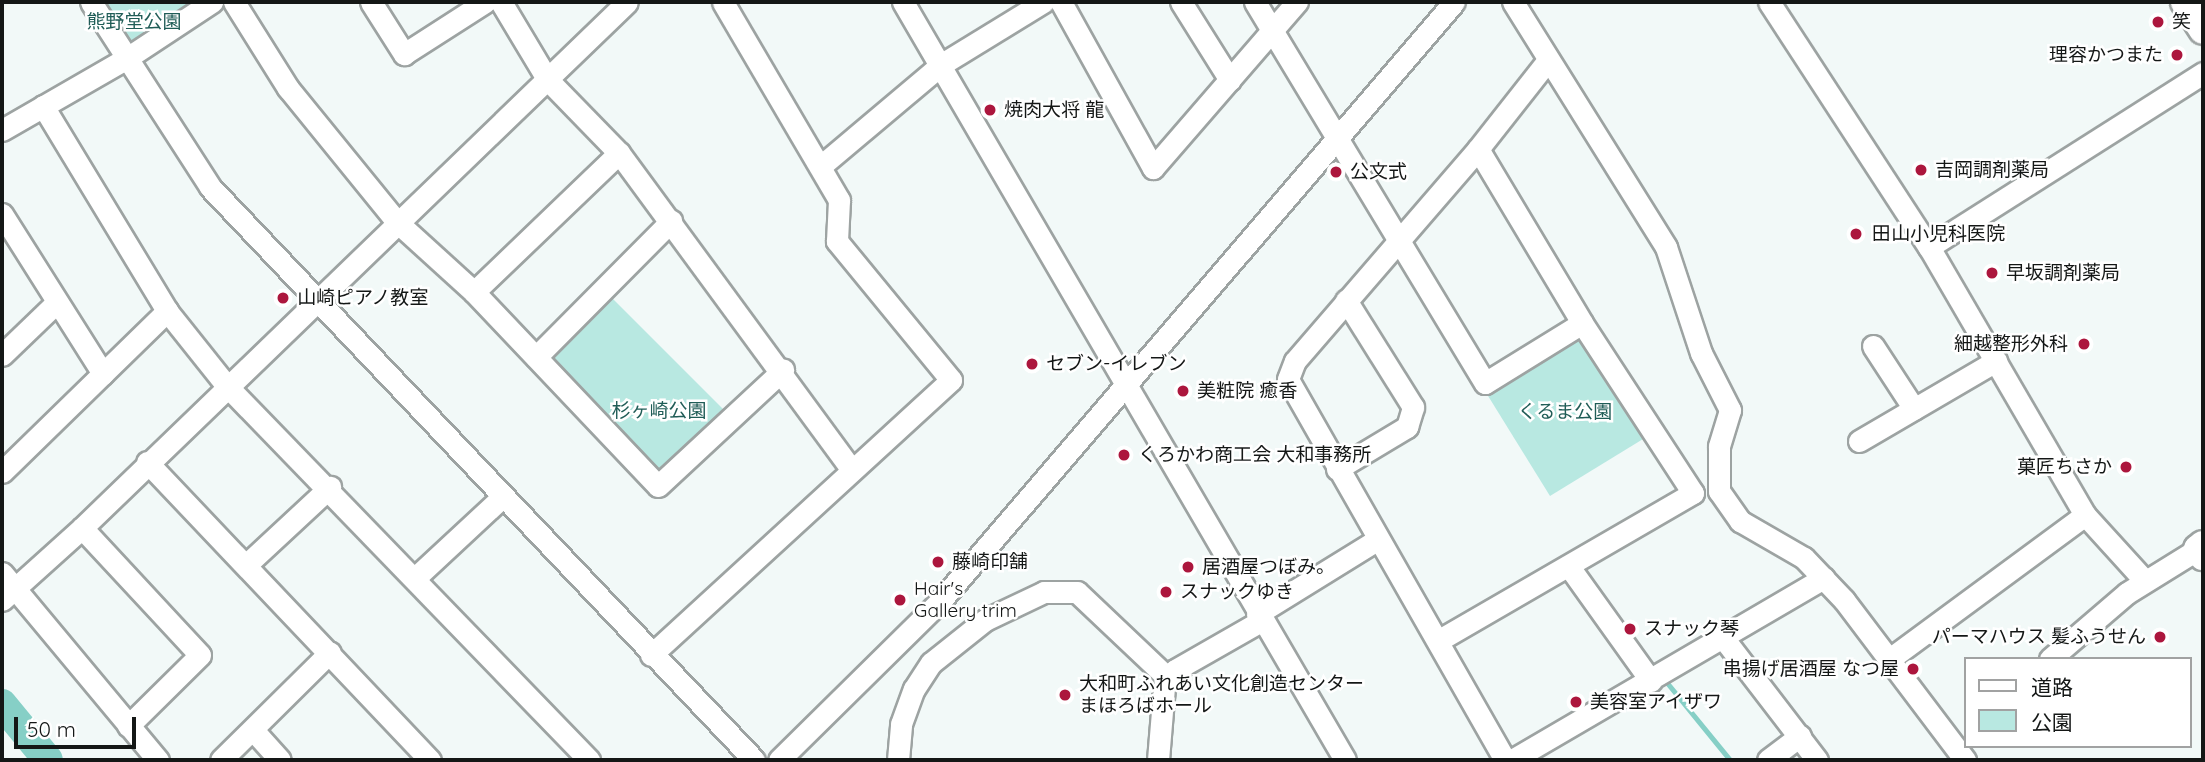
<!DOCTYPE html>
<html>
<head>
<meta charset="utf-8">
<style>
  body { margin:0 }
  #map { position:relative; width:2205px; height:762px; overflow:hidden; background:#f2f9f8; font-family:Quicksand,"Noto Sans JP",sans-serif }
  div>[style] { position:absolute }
  .green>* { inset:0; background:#b8e8e1 }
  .stream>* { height:5px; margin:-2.5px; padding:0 2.5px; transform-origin:2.5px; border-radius:2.5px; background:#86cfc6 }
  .river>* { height:30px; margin:-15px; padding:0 15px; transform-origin:15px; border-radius:15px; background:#86cfc6 }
  .roads { filter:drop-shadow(2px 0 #9da3a2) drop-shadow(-2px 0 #9da3a2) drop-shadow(0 2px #9da3a2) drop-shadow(0 -2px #9da3a2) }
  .minor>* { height:21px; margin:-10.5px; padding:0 10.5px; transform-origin:10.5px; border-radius:10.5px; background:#fff }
  .major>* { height:28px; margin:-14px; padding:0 14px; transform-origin:14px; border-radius:14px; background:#fff }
  .dots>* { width:19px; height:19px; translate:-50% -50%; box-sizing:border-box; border:4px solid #fff; border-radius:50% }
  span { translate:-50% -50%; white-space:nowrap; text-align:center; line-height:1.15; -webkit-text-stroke:5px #fff; paint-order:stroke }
  .park-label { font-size:19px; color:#205d57 }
  .poi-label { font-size:19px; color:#141716 }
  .left { translate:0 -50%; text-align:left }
  .right { translate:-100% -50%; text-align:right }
  .frame { position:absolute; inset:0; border:4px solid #141716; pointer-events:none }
  .legend { position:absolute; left:1964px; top:657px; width:228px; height:91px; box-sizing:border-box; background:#fff; border:2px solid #a1a2a2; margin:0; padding:9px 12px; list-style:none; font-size:21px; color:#141716 }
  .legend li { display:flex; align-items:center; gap:14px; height:35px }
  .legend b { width:35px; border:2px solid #a1a2a2 }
  .scale { position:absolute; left:14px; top:717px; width:122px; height:32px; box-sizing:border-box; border:4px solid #141716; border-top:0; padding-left:9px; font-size:21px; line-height:24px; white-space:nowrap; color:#141716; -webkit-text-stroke:5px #fff; paint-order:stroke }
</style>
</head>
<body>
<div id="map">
  <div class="green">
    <div style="clip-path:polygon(97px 2px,201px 2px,127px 50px)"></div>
    <div style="clip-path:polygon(606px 292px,726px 412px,658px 476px,543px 356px)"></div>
    <div style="clip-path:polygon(1580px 332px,1648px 436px,1550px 496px,1485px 391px)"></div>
  </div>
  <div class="stream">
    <div style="left:1668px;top:684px;width:98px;rotate:50.8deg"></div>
  </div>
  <div class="river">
    <div style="left:2px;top:704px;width:72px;rotate:50.6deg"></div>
  </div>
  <div class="roads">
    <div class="minor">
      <div style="left:91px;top:2px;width:220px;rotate:57.2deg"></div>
      <div style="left:210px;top:187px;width:790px;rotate:46.49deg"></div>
      <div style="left:234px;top:2px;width:102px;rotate:57.9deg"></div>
      <div style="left:288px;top:88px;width:171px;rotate:50.9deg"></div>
      <div style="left:396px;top:221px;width:105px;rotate:42.3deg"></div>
      <div style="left:474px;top:292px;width:267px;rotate:46.5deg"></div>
      <div style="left:658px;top:486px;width:171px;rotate:-42.9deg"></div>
      <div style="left:371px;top:2px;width:62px;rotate:57.6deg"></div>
      <div style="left:404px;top:54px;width:96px;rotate:-32.7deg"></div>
      <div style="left:501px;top:2px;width:90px;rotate:59.1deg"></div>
      <div style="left:547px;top:79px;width:103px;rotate:45.8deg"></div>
      <div style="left:619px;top:153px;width:392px;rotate:53.7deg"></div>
      <div style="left:903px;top:2px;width:877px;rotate:59.75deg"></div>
      <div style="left:1061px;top:2px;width:190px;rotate:61deg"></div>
      <div style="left:1153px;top:168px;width:220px;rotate:-49.1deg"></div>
      <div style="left:1181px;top:2px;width:92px;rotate:57.9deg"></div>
      <div style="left:1255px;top:2px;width:445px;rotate:58.9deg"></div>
      <div style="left:1485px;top:383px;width:114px;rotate:-31.7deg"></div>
      <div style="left:1582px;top:323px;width:203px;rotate:56.9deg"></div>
      <div style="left:1693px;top:493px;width:295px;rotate:149.9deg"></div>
      <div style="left:1513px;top:2px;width:289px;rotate:58deg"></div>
      <div style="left:1666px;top:247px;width:112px;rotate:71.7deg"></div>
      <div style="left:1701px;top:353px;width:64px;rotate:63deg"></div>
      <div style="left:1730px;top:410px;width:38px;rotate:107deg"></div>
      <div style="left:1719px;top:446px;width:45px;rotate:90deg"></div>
      <div style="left:1719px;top:491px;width:37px;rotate:55deg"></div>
      <div style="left:1740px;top:521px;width:74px;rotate:30deg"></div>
      <div style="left:1804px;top:558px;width:58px;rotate:46.4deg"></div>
      <div style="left:1844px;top:600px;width:201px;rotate:52.9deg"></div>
      <div style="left:1769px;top:2px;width:293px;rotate:56.9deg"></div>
      <div style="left:1929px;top:247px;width:310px;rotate:59.8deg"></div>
      <div style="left:2085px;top:515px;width:89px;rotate:47.7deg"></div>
      <div style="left:43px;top:106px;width:240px;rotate:58.8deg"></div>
      <div style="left:167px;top:311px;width:95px;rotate:51.4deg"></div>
      <div style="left:226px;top:385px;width:522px;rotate:45.93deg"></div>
      <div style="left:2px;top:130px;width:144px;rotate:-29.9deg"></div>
      <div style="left:127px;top:58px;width:102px;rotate:-33.4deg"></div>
      <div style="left:1478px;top:149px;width:203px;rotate:59.1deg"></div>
      <div style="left:822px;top:165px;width:157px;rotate:-40.1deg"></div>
      <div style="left:942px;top:64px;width:119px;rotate:-31.5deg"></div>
      <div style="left:2px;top:214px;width:189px;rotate:57.7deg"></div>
      <div style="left:1929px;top:247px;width:325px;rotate:-32.4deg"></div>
      <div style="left:474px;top:292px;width:201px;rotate:-43.8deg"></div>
      <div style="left:1873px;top:346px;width:75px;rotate:56.9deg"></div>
      <div style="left:2px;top:355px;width:75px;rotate:-43.9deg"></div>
      <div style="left:536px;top:357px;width:192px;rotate:-45.2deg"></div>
      <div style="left:1859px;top:441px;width:159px;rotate:-30.3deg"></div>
      <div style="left:147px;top:462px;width:411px;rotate:46.5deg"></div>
      <div style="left:1337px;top:469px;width:82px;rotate:-31deg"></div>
      <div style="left:1407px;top:427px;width:21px;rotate:-73deg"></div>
      <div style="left:1413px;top:407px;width:126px;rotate:-122.1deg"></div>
      <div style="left:2px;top:472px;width:231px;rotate:-44.3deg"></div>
      <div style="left:82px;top:528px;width:173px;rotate:47.1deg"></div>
      <div style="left:200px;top:655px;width:101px;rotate:135.4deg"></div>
      <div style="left:246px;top:565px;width:115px;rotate:-42.9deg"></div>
      <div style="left:1570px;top:568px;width:139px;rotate:54.4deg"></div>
      <div style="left:2px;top:573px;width:244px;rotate:50.2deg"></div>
      <div style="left:415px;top:578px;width:117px;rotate:-42.9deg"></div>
      <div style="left:2px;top:600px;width:108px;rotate:-42deg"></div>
      <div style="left:82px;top:528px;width:757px;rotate:-43.98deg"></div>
      <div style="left:1257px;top:614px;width:141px;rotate:-31.7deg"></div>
      <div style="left:1724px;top:639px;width:153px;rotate:52.5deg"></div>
      <div style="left:651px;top:655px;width:407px;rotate:-42.5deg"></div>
      <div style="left:951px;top:380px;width:180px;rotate:-129.4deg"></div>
      <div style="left:837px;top:241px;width:41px;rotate:-87.2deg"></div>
      <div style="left:839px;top:200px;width:229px;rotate:-120.4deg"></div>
      <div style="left:1891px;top:658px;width:241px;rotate:-36.4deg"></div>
      <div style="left:2050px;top:659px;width:101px;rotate:-40.6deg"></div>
      <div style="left:2127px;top:593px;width:84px;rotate:-31.8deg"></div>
      <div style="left:253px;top:730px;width:40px;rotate:48deg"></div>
      <div style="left:221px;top:760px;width:153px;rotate:-44.7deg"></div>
      <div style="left:779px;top:760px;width:229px;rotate:-44.6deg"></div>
      <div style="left:942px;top:599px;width:786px;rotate:-49.38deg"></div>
      <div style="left:898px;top:760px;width:36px;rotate:-85deg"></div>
      <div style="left:901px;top:724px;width:37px;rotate:-70deg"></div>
      <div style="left:914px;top:689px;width:31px;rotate:-57deg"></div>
      <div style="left:931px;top:663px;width:69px;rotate:-38.5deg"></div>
      <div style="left:985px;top:620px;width:65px;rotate:-25.4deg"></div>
      <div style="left:1044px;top:592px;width:33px"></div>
      <div style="left:1077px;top:592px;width:127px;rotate:43.4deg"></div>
      <div style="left:1158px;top:760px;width:73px;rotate:-85.3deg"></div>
      <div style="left:1164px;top:687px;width:20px;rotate:-57deg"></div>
      <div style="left:1175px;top:670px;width:99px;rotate:-29.7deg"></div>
      <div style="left:1505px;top:760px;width:438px;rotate:-119.7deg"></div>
      <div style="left:1288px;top:379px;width:19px;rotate:-69deg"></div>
      <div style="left:1295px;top:361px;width:280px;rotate:-49.2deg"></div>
      <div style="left:1478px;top:149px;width:113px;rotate:-51.8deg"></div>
      <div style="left:1512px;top:760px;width:361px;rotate:-30.3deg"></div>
      <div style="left:1768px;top:760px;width:40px;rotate:-37deg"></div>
    </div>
    <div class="major">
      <div style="left:2185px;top:2px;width:33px;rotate:57deg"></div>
      <div style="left:2203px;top:545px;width:6px;rotate:141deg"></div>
      <div style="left:2198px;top:549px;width:9px;rotate:54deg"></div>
    </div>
  </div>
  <div class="dots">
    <div style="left:2158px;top:22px;background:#ac163d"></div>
    <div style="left:2177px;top:55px;background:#ac163d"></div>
    <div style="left:990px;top:110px;background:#ac163d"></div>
    <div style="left:1921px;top:170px;background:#ac163d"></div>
    <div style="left:1336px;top:172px;background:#ac163d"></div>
    <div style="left:1856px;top:234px;background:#ac163d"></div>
    <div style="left:1992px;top:273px;background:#ac163d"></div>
    <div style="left:283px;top:298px;background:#ac163d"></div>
    <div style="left:2084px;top:344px;background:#ac163d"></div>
    <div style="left:1032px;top:364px;background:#ac163d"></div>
    <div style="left:1183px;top:391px;background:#ac163d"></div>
    <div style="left:1124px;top:455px;background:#ac163d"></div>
    <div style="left:2126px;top:467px;background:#ac163d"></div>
    <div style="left:938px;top:562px;background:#ac163d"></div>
    <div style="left:1188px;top:567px;background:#ac163d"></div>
    <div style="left:1166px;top:592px;background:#ac163d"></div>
    <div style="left:900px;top:600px;background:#ac163d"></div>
    <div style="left:1630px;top:629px;background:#ac163d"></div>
    <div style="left:2160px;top:637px;background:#ac163d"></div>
    <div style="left:1913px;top:669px;background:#ac163d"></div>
    <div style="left:1065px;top:695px;background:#ac163d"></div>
    <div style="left:1576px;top:702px;background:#ac163d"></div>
  </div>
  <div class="park-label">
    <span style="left:134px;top:22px">熊野堂公園</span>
    <span style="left:659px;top:411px">杉ヶ崎公園</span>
    <span style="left:1565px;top:412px">くるま公園</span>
  </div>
  <div class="poi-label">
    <span class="left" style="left:2172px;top:22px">笑</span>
    <span class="right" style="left:2163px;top:55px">理容かつまた</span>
    <span class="left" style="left:1004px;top:110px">焼肉大将 龍</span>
    <span class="left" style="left:1935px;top:170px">吉岡調剤薬局</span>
    <span class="left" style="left:1350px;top:172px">公文式</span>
    <span class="left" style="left:1872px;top:234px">田山小児科医院</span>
    <span class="left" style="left:2006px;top:273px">早坂調剤薬局</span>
    <span class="left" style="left:297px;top:298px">山崎ピアノ教室</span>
    <span class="right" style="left:2068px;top:344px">細越整形外科</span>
    <span class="left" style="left:1046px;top:364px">セブン-イレブン</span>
    <span class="left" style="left:1197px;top:391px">美粧院 癒香</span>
    <span class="left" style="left:1138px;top:455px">くろかわ商工会 大和事務所</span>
    <span class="right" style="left:2112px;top:467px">菓匠ちさか</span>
    <span class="left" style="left:952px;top:562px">藤崎印舗</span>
    <span class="left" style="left:1202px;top:567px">居酒屋つぼみ。</span>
    <span class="left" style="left:914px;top:600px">Hair's<br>Gallery trim</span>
    <span class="left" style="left:1180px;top:592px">スナックゆき</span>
    <span class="left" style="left:1644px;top:629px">スナック琴</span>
    <span class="right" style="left:2146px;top:637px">パーマハウス 髪ふうせん</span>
    <span class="right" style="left:1899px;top:669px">串揚げ居酒屋 なつ屋</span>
    <span class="left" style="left:1079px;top:695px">大和町ふれあい文化創造センター<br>まほろばホール</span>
    <span class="left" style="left:1590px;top:702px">美容室アイザワ</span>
  </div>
  <div class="frame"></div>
  <ul class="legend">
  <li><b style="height:9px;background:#fff"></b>道路</li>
  <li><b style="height:19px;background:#b8e8e1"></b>公園</li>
  </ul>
  <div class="scale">50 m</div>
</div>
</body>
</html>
